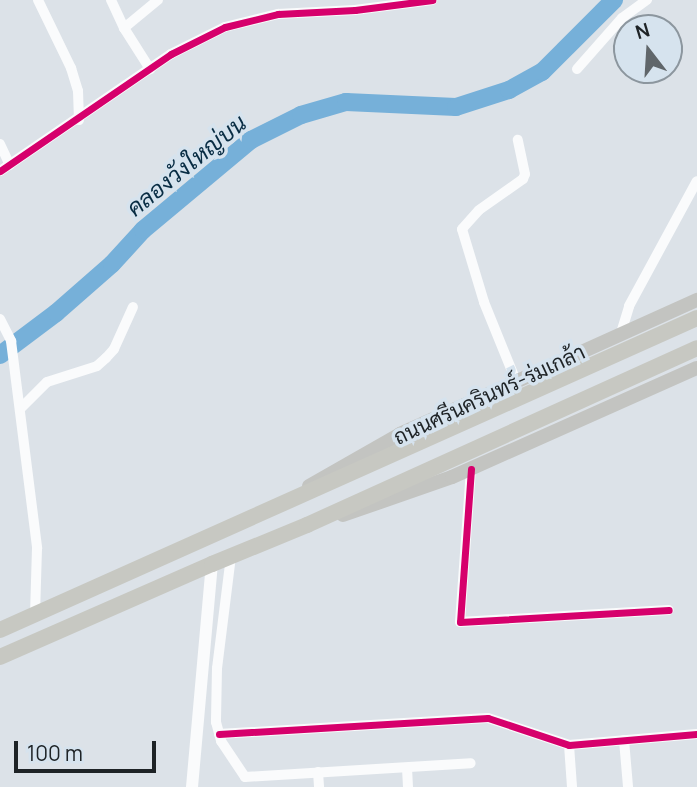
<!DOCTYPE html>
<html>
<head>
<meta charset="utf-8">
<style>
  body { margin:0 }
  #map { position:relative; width:697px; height:787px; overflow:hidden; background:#dce2e8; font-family:Manrope,Sarabun,sans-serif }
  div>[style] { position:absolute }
  .river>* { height:18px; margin:-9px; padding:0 9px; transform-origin:9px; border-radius:9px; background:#76b0d9 }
  .minor>* { height:10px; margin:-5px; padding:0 5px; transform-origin:5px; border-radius:5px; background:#fafbfc }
  .tertiary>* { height:12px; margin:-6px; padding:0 6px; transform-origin:6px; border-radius:6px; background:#fafbfc }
  .secondary>* { height:14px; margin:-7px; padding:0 7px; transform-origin:7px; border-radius:7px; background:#c3c4c1 }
  .primary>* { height:16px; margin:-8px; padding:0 8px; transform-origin:8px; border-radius:8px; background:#c7c8c2 }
  .cycleway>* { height:7px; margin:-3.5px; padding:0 3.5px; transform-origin:3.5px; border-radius:3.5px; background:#d6006c }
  span { translate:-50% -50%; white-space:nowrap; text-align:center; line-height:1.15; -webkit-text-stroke:7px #d6e3ee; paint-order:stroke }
  .street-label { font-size:21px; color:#1e2326 }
  .water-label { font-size:23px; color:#082c43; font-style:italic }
  .north { position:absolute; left:613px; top:14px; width:70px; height:70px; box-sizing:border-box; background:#d6e3ee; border:2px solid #8c969e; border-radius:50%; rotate:343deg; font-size:19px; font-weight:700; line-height:28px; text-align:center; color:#1e2326 }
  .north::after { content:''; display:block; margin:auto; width:24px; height:32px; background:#60666a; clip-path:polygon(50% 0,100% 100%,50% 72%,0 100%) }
  .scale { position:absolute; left:14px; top:741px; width:142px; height:32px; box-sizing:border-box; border:4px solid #1e2326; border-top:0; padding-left:9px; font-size:21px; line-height:24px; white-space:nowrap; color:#1e2326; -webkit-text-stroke:5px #d6e3ee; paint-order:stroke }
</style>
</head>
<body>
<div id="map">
  <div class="river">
    <div style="left:0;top:355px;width:70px;rotate:-36.9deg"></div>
    <div style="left:56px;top:313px;width:74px;rotate:-41.2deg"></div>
    <div style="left:112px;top:264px;width:46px;rotate:-47.6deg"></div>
    <div style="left:143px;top:230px;width:141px;rotate:-39.8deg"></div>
    <div style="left:251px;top:140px;width:56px;rotate:-26.6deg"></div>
    <div style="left:301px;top:115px;width:47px;rotate:-16.1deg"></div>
    <div style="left:346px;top:102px;width:110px;rotate:2.6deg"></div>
    <div style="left:456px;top:107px;width:56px;rotate:-17.8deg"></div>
    <div style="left:509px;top:90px;width:38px;rotate:-29deg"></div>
    <div style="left:542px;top:72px;width:102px;rotate:-45deg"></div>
  </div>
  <div class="minor">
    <div style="left:38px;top:0;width:76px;rotate:64.1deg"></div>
    <div style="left:71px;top:68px;width:24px;rotate:73deg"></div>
    <div style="left:78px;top:91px;width:29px;rotate:88deg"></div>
    <div style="left:111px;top:0;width:31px;rotate:65deg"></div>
    <div style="left:124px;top:28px;width:49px;rotate:57.6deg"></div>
    <div style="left:124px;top:28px;width:44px;rotate:-39.5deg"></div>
    <div style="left:577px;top:69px;width:68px;rotate:-48.6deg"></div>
    <div style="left:622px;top:18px;width:31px;rotate:-36deg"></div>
    <div style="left:0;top:144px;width:23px;rotate:65deg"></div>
    <div style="left:0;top:171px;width:207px;rotate:-34.4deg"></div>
    <div style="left:171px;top:54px;width:60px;rotate:-26.6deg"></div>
    <div style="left:225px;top:27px;width:55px;rotate:-13.8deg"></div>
    <div style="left:278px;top:14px;width:77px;rotate:-3deg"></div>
    <div style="left:355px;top:10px;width:78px;rotate:-7.4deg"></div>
    <div style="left:0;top:319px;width:25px;rotate:63deg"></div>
    <div style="left:11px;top:341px;width:209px;rotate:82.8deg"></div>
    <div style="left:37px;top:548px;width:66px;rotate:91.7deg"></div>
    <div style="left:621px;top:333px;width:28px;rotate:-73deg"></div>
    <div style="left:629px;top:306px;width:142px;rotate:-61.5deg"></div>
    <div style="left:516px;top:381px;width:85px;rotate:-112.1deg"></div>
    <div style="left:484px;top:302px;width:76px;rotate:-106.8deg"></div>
    <div style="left:462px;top:229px;width:25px;rotate:-48deg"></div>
    <div style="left:479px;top:210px;width:54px;rotate:-35.2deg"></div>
    <div style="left:523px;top:179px;width:5px;rotate:-68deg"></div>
    <div style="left:525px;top:174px;width:35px;rotate:-102deg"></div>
    <div style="left:20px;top:409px;width:38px;rotate:-45deg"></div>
    <div style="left:47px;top:382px;width:52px;rotate:-17.7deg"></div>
    <div style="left:97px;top:366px;width:12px;rotate:-42deg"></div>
    <div style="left:106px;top:358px;width:12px;rotate:-48deg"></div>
    <div style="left:114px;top:349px;width:46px;rotate:-65.7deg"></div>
    <div style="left:471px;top:469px;width:153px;rotate:94.1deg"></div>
    <div style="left:460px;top:622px;width:209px;rotate:-3.3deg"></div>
    <div style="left:231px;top:556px;width:113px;rotate:97.1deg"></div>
    <div style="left:217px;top:668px;width:54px;rotate:91.1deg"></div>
    <div style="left:216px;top:722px;width:20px;rotate:75deg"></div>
    <div style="left:221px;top:741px;width:43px;rotate:56.3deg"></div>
    <div style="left:245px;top:777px;width:226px;rotate:-3.5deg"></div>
    <div style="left:219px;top:734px;width:269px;rotate:-3.4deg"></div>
    <div style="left:488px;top:718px;width:85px;rotate:18.4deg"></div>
    <div style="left:569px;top:745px;width:128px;rotate:-4.9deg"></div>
    <div style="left:624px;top:740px;width:47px;rotate:85.1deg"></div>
    <div style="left:569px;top:745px;width:42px;rotate:85.9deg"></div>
    <div style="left:407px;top:768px;width:19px;rotate:87deg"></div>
    <div style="left:318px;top:772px;width:15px;rotate:86deg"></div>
  </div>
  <div class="tertiary">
    <div style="left:192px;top:787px;width:224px;rotate:-84.9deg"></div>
  </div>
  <div class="secondary">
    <div style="left:309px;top:486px;width:105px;rotate:-29.7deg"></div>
    <div style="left:400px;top:434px;width:326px;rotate:-24.3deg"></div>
    <div style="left:343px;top:515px;width:115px;rotate:-19.2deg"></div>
    <div style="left:452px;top:477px;width:268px;rotate:-24deg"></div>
  </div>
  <div class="primary">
    <div style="left:0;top:630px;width:764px;rotate:-24.11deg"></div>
    <div style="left:0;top:657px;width:232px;rotate:-23.7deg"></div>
    <div style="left:212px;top:564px;width:103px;rotate:-22.3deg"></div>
    <div style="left:307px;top:525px;width:428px;rotate:-24.4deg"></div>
  </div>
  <div class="cycleway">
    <div style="left:0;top:171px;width:207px;rotate:-34.4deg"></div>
    <div style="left:171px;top:54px;width:60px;rotate:-26.6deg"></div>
    <div style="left:225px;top:27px;width:55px;rotate:-13.8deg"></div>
    <div style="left:278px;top:14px;width:77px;rotate:-3deg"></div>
    <div style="left:355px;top:10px;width:78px;rotate:-7.4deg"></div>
    <div style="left:471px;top:469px;width:153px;rotate:94.1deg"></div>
    <div style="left:460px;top:622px;width:209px;rotate:-3.3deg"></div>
    <div style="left:219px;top:734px;width:269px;rotate:-3.4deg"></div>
    <div style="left:488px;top:718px;width:85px;rotate:18.4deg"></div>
    <div style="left:569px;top:745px;width:128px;rotate:-4.9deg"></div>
  </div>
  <div class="street-label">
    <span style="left:489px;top:394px;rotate:-25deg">ถนนศรีนครินทร์-ร่มเกล้า</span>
  </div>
  <div class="water-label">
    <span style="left:186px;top:165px;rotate:-39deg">คลองวังใหญ่บน</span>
  </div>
  <div class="north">N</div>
  <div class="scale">100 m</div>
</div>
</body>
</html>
